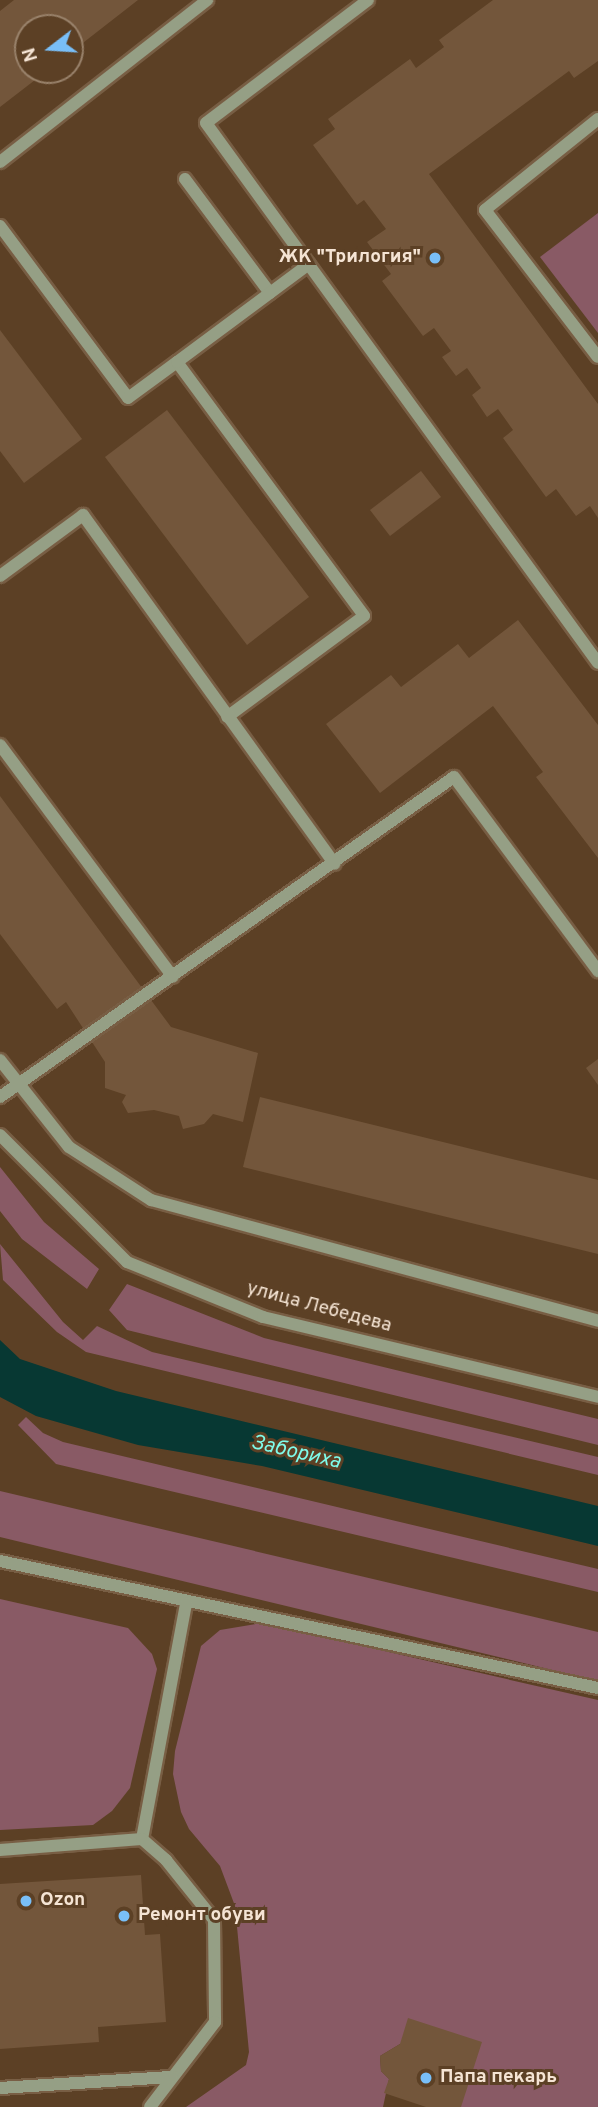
<!DOCTYPE html>
<html>
<head>
<meta charset="utf-8">
<style>
  body { margin:0 }
  #map { position:relative; width:598px; height:2107px; overflow:hidden; background:#5c4025; font-family:Overpass,sans-serif }
  div>[style] { position:absolute }
  .green>* { inset:0; background:#895a65 }
  .water>* { inset:0; background:#073833 }
  .building>* { inset:0; background:#73563b }
  .roads { filter:drop-shadow(2px 0 #785e44) drop-shadow(-2px 0 #785e44) drop-shadow(0 2px #785e44) drop-shadow(0 -2px #785e44) }
  .minor>* { height:12px; margin:-6px; padding:0 6px; transform-origin:6px; border-radius:6px; background:#959f85 }
  .dots>* { width:19px; height:19px; translate:-50% -50%; box-sizing:border-box; border:4px solid #5c4025; border-radius:50% }
  span { translate:-50% -50%; white-space:nowrap; text-align:center; line-height:1.15; -webkit-text-stroke:6px #5c4025; paint-order:stroke }
  .poi-label { font-size:19px; color:#f5e4d4; font-weight:700 }
  .right { translate:-100% -50%; text-align:right }
  .left { translate:0 -50%; text-align:left }
  .street-label { font-size:19px; color:#f5e4d4 }
  .water-label { font-size:21px; color:#7ffbeb; font-style:italic }
  .north { position:absolute; left:14px; top:14px; width:70px; height:70px; box-sizing:border-box; background:#5c4025; border:2px solid #99826b; border-radius:50%; rotate:253deg; font-size:19px; font-weight:700; line-height:28px; text-align:center; color:#f5e4d4 }
  .north::after { content:''; display:block; margin:auto; width:24px; height:32px; background:#79bff8; clip-path:polygon(50% 0,100% 100%,50% 72%,0 100%) }
</style>
</head>
<body>
<div id="map">
  <div class="green">
    <div style="clip-path:polygon(598px 213px,598px 333px,540px 257px)"></div>
    <div style="clip-path:polygon(0 1167px,44px 1222px,99px 1269px,87px 1289px,22px 1239px,0 1211px)"></div>
    <div style="clip-path:polygon(0 1244px,63px 1322px,83px 1340px,97px 1326px,152px 1352px,598px 1457px,598px 1475px,86px 1352px,57px 1332px,3px 1280px)"></div>
    <div style="clip-path:polygon(127px 1284px,264px 1338px,598px 1419px,598px 1445px,127px 1330px,109px 1310px)"></div>
    <div style="clip-path:polygon(26px 1417px,43px 1433px,63px 1442px,598px 1569px,598px 1592px,56px 1464px,18px 1425px)"></div>
    <div style="clip-path:polygon(0 1491px,598px 1632px,598px 1681px,0 1537px)"></div>
    <div style="clip-path:polygon(0 1599px,128px 1628px,152px 1654px,157px 1669px,130px 1788px,112px 1811px,93px 1825px,0 1830px)"></div>
    <div style="clip-path:polygon(262px 1623px,598px 1700px,598px 2107px,461px 2107px,400px 2044px,380px 2056px,381px 2071px,389px 2079px,383px 2107px,186px 2107px,246px 2065px,249px 2052px,235px 1906px,220px 1866px,189px 1829px,181px 1812px,173px 1774px,175px 1751px,201px 1646px,220px 1630px)"></div>
  </div>
  <div class="water">
    <div style="clip-path:polygon(0 1340px,20px 1359px,116px 1391px,598px 1506px,598px 1546px,262px 1466px,138px 1445px,36px 1416px,0 1397px)"></div>
  </div>
  <div class="building">
    <div style="clip-path:polygon(14px 0,138px 0,70px 53px,70px 28px,28px 28px,28px 70px,48px 70px,0 107px,0 11px)"></div>
    <div style="clip-path:polygon(493px 0,598px 0,598px 61px,574px 78px,569px 71px,429px 174px,598px 404px,598px 518px,590px 506px,576px 516px,556px 489px,546px 497px,503px 438px,513px 430px,498px 409px,487px 417px,472px 395px,481px 388px,467px 368px,456px 376px,442px 357px,451px 351px,434px 328px,423px 336px,382px 281px,391px 274px,367px 242px,386px 229px,364px 200px,357px 205px,313px 145px,335px 129px,328px 119px,410px 59px,416px 68px,444px 47px,439px 40px)"></div>
    <div style="clip-path:polygon(0 330px,82px 439px,24px 483px,0 451px)"></div>
    <div style="clip-path:polygon(167px 410px,309px 597px,247px 645px,105px 457px)"></div>
    <div style="clip-path:polygon(421px 471px,441px 497px,390px 536px,370px 510px)"></div>
    <div style="clip-path:polygon(518px 620px,598px 725px,598px 858px,536px 777px,543px 772px,493px 706px,380px 793px,326px 724px,391px 675px,401px 687px,458px 644px,469px 658px)"></div>
    <div style="clip-path:polygon(0 796px,171px 1027px,258px 1053px,243px 1122px,213px 1114px,204px 1124px,183px 1129px,179px 1116px,154px 1110px,128px 1113px,122px 1102px,126px 1095px,105px 1088px,105px 1062px,66px 1002px,57px 1009px,0 934px)"></div>
    <div style="clip-path:polygon(598px 1059px,598px 1085px,586px 1068px)"></div>
    <div style="clip-path:polygon(260px 1097px,598px 1180px,598px 1254px,243px 1167px)"></div>
    <div style="clip-path:polygon(141px 1875px,145px 1935px,160px 1934px,166px 2022px,98px 2027px,99px 2042px,0 2049px,0 1884px)"></div>
    <div style="clip-path:polygon(408px 2018px,482px 2042px,461px 2107px,426px 2107px,384px 2093px,389px 2079px,381px 2071px,380px 2056px,400px 2044px)"></div>
  </div>
  <div class="roads">
    <div class="minor">
      <div style="left:368px;top:0;width:203px;rotate:142.8deg"></div>
      <div style="left:206px;top:123px;width:667px;rotate:54.02deg"></div>
      <div style="left:598px;top:119px;width:145px;rotate:141.2deg"></div>
      <div style="left:485px;top:210px;width:185px;rotate:52.5deg"></div>
      <div style="left:0;top:162px;width:263px;rotate:-38deg"></div>
      <div style="left:185px;top:179px;width:142px;rotate:53.3deg"></div>
      <div style="left:0;top:226px;width:214px;rotate:53.3deg"></div>
      <div style="left:128px;top:398px;width:61px;rotate:-36.3deg"></div>
      <div style="left:177px;top:362px;width:315px;rotate:53.6deg"></div>
      <div style="left:364px;top:616px;width:170px;rotate:143.6deg"></div>
      <div style="left:177px;top:362px;width:164px;rotate:-36.6deg"></div>
      <div style="left:0;top:576px;width:103px;rotate:-36.3deg"></div>
      <div style="left:83px;top:515px;width:430px;rotate:54.2deg"></div>
      <div style="left:0;top:745px;width:289px;rotate:53.3deg"></div>
      <div style="left:0;top:1060px;width:111px;rotate:51.6deg"></div>
      <div style="left:69px;top:1147px;width:98px;rotate:32.9deg"></div>
      <div style="left:151px;top:1200px;width:463px;rotate:15.1deg"></div>
      <div style="left:0;top:1097px;width:555px;rotate:-35.18deg"></div>
      <div style="left:454px;top:777px;width:242px;rotate:53.4deg"></div>
      <div style="left:0;top:1135px;width:180px;rotate:45deg"></div>
      <div style="left:127px;top:1262px;width:147px;rotate:22deg"></div>
      <div style="left:263px;top:1317px;width:344px;rotate:13.4deg"></div>
      <div style="left:0;top:1561px;width:611px;rotate:11.99deg"></div>
      <div style="left:142px;top:1839px;width:240px;rotate:-79.4deg"></div>
      <div style="left:0;top:1850px;width:142px;rotate:-4.4deg"></div>
      <div style="left:142px;top:1839px;width:32px;rotate:41deg"></div>
      <div style="left:166px;top:1860px;width:77px;rotate:51.3deg"></div>
      <div style="left:214px;top:1920px;width:102px;rotate:89.4deg"></div>
      <div style="left:215px;top:2022px;width:107px;rotate:127.4deg"></div>
      <div style="left:0;top:2088px;width:172px;rotate:-3.7deg"></div>
    </div>
  </div>
  <div class="dots">
    <div style="left:435px;top:258px;background:#79bff8"></div>
    <div style="left:26px;top:1901px;background:#79bff8"></div>
    <div style="left:124px;top:1916px;background:#79bff8"></div>
    <div style="left:426px;top:2078px;background:#79bff8"></div>
  </div>
  <div class="poi-label">
    <span class="right" style="left:421px;top:258px">ЖК "Трилогия"</span>
    <span class="left" style="left:40px;top:1901px">Ozon</span>
    <span class="left" style="left:138px;top:1916px">Ремонт обуви</span>
    <span class="left" style="left:440px;top:2078px">Папа пекарь</span>
  </div>
  <div class="street-label">
    <span style="left:319px;top:1308px;rotate:15deg">улица Лебедева</span>
  </div>
  <div class="water-label">
    <span style="left:296px;top:1453px;rotate:13deg">Забориха</span>
  </div>
  <div class="north">N</div>
</div>
</body>
</html>
